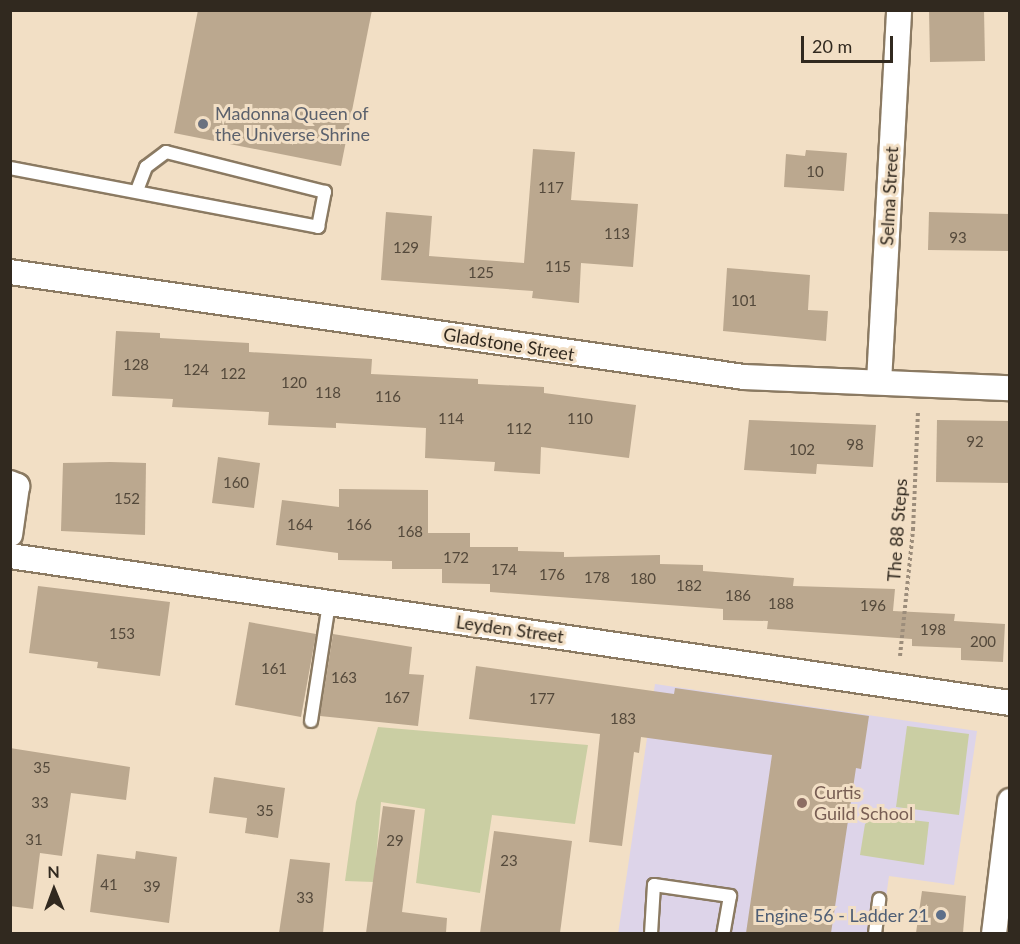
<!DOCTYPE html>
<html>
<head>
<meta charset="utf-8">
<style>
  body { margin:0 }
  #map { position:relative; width:1020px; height:944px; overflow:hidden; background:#f2dfc5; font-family:Lato,sans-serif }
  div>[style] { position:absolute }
  .education>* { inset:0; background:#ddd4e9 }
  .green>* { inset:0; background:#cacea3 }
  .building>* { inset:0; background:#bba88f }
  .path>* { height:4px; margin-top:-2px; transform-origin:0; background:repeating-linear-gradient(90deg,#9c8d7b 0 3px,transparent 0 6px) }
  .roads { filter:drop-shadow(2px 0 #8b7a62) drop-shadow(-2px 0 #8b7a62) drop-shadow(0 2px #8b7a62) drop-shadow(0 -2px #8b7a62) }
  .lane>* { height:12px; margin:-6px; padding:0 6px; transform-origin:6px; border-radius:6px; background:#fff }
  .street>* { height:24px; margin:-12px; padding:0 12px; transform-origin:12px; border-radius:12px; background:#fff }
  .dots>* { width:16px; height:16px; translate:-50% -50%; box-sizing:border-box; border:3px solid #f2dfc5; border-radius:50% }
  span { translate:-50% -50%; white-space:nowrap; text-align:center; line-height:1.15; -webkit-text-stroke:6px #f2dfc5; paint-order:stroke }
  .number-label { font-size:15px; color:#54493b }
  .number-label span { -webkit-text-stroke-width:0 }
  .worship-label { font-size:18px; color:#5b616d }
  .left { translate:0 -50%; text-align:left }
  .street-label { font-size:18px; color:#31291f }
  .education-label { font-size:18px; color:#785e54 }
  .service-label { font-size:18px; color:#4e5e75 }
  .right { translate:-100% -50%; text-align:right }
  .frame { position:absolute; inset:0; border:12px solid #31291f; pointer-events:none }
  .north { position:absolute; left:24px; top:860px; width:60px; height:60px; -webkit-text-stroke:4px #f2dfc5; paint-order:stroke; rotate:359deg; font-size:16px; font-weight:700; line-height:24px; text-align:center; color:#31291f }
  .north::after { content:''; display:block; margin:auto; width:21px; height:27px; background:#31291f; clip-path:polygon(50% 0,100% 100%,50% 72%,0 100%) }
  .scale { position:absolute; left:801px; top:36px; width:92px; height:27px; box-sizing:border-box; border:3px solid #31291f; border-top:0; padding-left:8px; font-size:18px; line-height:21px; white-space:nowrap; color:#31291f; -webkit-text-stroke:4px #f2dfc5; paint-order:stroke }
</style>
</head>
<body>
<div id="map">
  <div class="education">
    <div style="clip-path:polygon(655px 684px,977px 731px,954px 885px,889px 876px,881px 933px,618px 934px)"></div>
  </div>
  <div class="green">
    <div style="clip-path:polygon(907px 726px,969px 734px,959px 815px,896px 807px)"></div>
    <div style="clip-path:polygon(378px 727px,588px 745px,575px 824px,492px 815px,480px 893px,416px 883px,425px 809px,381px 802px,374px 882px,345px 881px,356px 802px)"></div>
    <div style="clip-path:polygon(877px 816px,929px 822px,924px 865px,860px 855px,865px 824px)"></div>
  </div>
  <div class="building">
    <div style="clip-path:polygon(198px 10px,372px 10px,341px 166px,174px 133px)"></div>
    <div style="clip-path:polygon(929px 10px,984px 10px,985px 61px,930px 62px)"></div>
    <div style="clip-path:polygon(533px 149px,575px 152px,571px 200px,638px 204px,633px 267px,581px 263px,579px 303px,532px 298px,533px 291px,381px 280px,386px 212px,432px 216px,429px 256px,524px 263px)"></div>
    <div style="clip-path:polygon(806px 150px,847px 153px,844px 191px,784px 187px,786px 154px,805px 156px)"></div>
    <div style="clip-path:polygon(929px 212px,1010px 214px,1010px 251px,928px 250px)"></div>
    <div style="clip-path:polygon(727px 268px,810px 275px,808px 310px,828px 311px,826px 341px,723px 331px)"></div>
    <div style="clip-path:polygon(116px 331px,160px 333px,160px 338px,249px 343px,249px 352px,372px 359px,371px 374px,478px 379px,478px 384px,544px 387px,544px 393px,636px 405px,629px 458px,541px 447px,540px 474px,494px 471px,495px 462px,425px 458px,426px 428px,336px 423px,336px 428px,268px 425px,269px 412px,172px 407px,173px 399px,112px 396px)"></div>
    <div style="clip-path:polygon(749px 420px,876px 425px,873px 467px,817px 464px,816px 474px,744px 470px)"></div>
    <div style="clip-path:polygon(937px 420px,1010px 421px,1010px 483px,936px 482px)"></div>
    <div style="clip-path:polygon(218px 457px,260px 463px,254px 508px,212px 503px)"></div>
    <div style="clip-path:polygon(110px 462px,146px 463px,145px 535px,61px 531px,63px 463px)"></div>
    <div style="clip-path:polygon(339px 489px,428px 490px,428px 533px,470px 533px,470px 547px,518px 547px,518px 551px,564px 552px,564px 557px,660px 555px,660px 564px,703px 565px,703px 571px,794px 578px,793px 586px,895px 589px,893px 611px,955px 614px,954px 621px,1005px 624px,1003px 662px,961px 660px,961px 648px,912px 646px,912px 639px,767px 629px,768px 621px,723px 620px,723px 609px,490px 592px,490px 584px,442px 583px,442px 569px,392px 569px,392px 561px,338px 560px,338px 553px,276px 545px,282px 500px,339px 507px)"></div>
    <div style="clip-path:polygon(38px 586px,170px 602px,160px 676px,97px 668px,98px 662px,29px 653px)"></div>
    <div style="clip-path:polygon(249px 622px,316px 634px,301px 717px,235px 705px)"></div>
    <div style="clip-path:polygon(333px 634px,412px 647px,409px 674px,424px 675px,418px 726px,320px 716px)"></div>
    <div style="clip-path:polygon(476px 666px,674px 694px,675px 688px,869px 716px,861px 769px,856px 768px,831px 933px,746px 933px,772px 755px,641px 737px,639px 753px,634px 752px,622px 846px,589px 842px,600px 734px,469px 719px)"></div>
    <div style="clip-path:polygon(10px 748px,130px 767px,126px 800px,71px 793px,62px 856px,40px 853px,33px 909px,10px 906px)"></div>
    <div style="clip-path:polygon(214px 777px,285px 788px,278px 838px,245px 833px,247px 818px,209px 813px)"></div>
    <div style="clip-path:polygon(383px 806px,415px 810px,402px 912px,447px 918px,446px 933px,366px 933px)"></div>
    <div style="clip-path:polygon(494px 831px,572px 841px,560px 933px,480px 933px)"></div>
    <div style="clip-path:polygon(136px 851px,177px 857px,169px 923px,90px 912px,97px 854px,135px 859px)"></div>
    <div style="clip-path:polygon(290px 859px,330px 863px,323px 933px,279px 933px)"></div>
    <div style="clip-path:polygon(922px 891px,966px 896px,963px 933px,916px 933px)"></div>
  </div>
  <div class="path">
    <div style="left:900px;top:656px;width:127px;rotate:-84.1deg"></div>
    <div style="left:913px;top:530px;width:119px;rotate:-87.6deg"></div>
  </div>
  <div class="roads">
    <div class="lane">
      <div style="left:10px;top:168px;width:314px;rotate:10.8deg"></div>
      <div style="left:318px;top:227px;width:36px;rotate:-79deg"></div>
      <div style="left:325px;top:192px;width:164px;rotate:-165.9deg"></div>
      <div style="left:166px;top:152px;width:25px;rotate:143deg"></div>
      <div style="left:146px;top:167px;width:26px;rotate:111deg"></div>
      <div style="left:311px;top:721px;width:119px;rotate:-81.3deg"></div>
      <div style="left:651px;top:934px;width:49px;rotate:-86.5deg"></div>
      <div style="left:654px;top:885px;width:77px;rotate:8.2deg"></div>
      <div style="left:730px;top:896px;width:39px;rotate:100deg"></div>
      <div style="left:875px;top:934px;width:35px;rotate:-83deg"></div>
    </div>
    <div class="street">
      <div style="left:10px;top:272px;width:741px;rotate:8.14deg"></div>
      <div style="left:744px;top:377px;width:266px;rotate:2.4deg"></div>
      <div style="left:879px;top:382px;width:373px;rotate:-86.9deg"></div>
      <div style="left:10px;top:483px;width:8px;rotate:23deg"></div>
      <div style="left:17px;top:486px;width:49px;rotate:98.1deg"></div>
      <div style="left:10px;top:556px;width:1011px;rotate:8.36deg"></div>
      <div style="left:994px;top:934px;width:134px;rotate:-83.1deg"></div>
    </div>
  </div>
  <div class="dots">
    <div style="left:203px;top:124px;background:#6b7280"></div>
    <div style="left:802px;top:803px;background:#8d6e63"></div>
    <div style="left:941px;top:915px;background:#5c6f8a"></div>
  </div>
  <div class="number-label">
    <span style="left:815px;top:172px">10</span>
    <span style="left:551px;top:188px">117</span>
    <span style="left:617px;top:234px">113</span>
    <span style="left:958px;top:238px">93</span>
    <span style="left:406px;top:248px">129</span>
    <span style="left:558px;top:267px">115</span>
    <span style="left:481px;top:273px">125</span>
    <span style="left:744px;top:301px">101</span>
    <span style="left:136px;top:365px">128</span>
    <span style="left:196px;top:370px">124</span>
    <span style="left:233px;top:374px">122</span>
    <span style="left:294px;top:383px">120</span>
    <span style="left:328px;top:393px">118</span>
    <span style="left:388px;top:397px">116</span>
    <span style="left:451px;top:419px">114</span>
    <span style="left:580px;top:419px">110</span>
    <span style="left:519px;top:429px">112</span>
    <span style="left:975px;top:442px">92</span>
    <span style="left:855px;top:445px">98</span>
    <span style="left:802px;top:450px">102</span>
    <span style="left:236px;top:483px">160</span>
    <span style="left:127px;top:499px">152</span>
    <span style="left:300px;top:525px">164</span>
    <span style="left:359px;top:525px">166</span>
    <span style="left:410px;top:532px">168</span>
    <span style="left:456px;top:558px">172</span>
    <span style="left:504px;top:570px">174</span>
    <span style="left:552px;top:575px">176</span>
    <span style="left:597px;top:578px">178</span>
    <span style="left:643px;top:579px">180</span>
    <span style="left:689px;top:586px">182</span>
    <span style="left:738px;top:596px">186</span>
    <span style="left:781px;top:604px">188</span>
    <span style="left:873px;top:606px">196</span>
    <span style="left:933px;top:630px">198</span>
    <span style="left:122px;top:634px">153</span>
    <span style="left:983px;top:642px">200</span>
    <span style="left:274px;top:669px">161</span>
    <span style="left:344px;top:678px">163</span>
    <span style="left:397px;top:698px">167</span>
    <span style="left:542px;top:699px">177</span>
    <span style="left:623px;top:719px">183</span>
    <span style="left:42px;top:768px">35</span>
    <span style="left:40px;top:803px">33</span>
    <span style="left:265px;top:811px">35</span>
    <span style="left:34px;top:840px">31</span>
    <span style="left:395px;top:841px">29</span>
    <span style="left:509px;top:861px">23</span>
    <span style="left:109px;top:885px">41</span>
    <span style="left:152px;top:887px">39</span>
    <span style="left:305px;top:898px">33</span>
  </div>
  <div class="worship-label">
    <span class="left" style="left:215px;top:124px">Madonna Queen of<br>the Universe Shrine</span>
  </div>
  <div class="street-label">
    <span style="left:889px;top:196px;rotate:-87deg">Selma Street</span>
    <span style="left:509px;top:344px;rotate:9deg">Gladstone Street</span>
    <span style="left:897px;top:530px;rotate:-86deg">The 88 Steps</span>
    <span style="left:510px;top:629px;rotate:8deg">Leyden Street</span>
  </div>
  <div class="education-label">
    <span class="left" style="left:814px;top:803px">Curtis<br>Guild School</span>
  </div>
  <div class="service-label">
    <span class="right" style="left:929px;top:915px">Engine 56 - Ladder 21</span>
  </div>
  <div class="frame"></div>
  <div class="north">N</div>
  <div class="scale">20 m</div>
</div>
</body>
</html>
